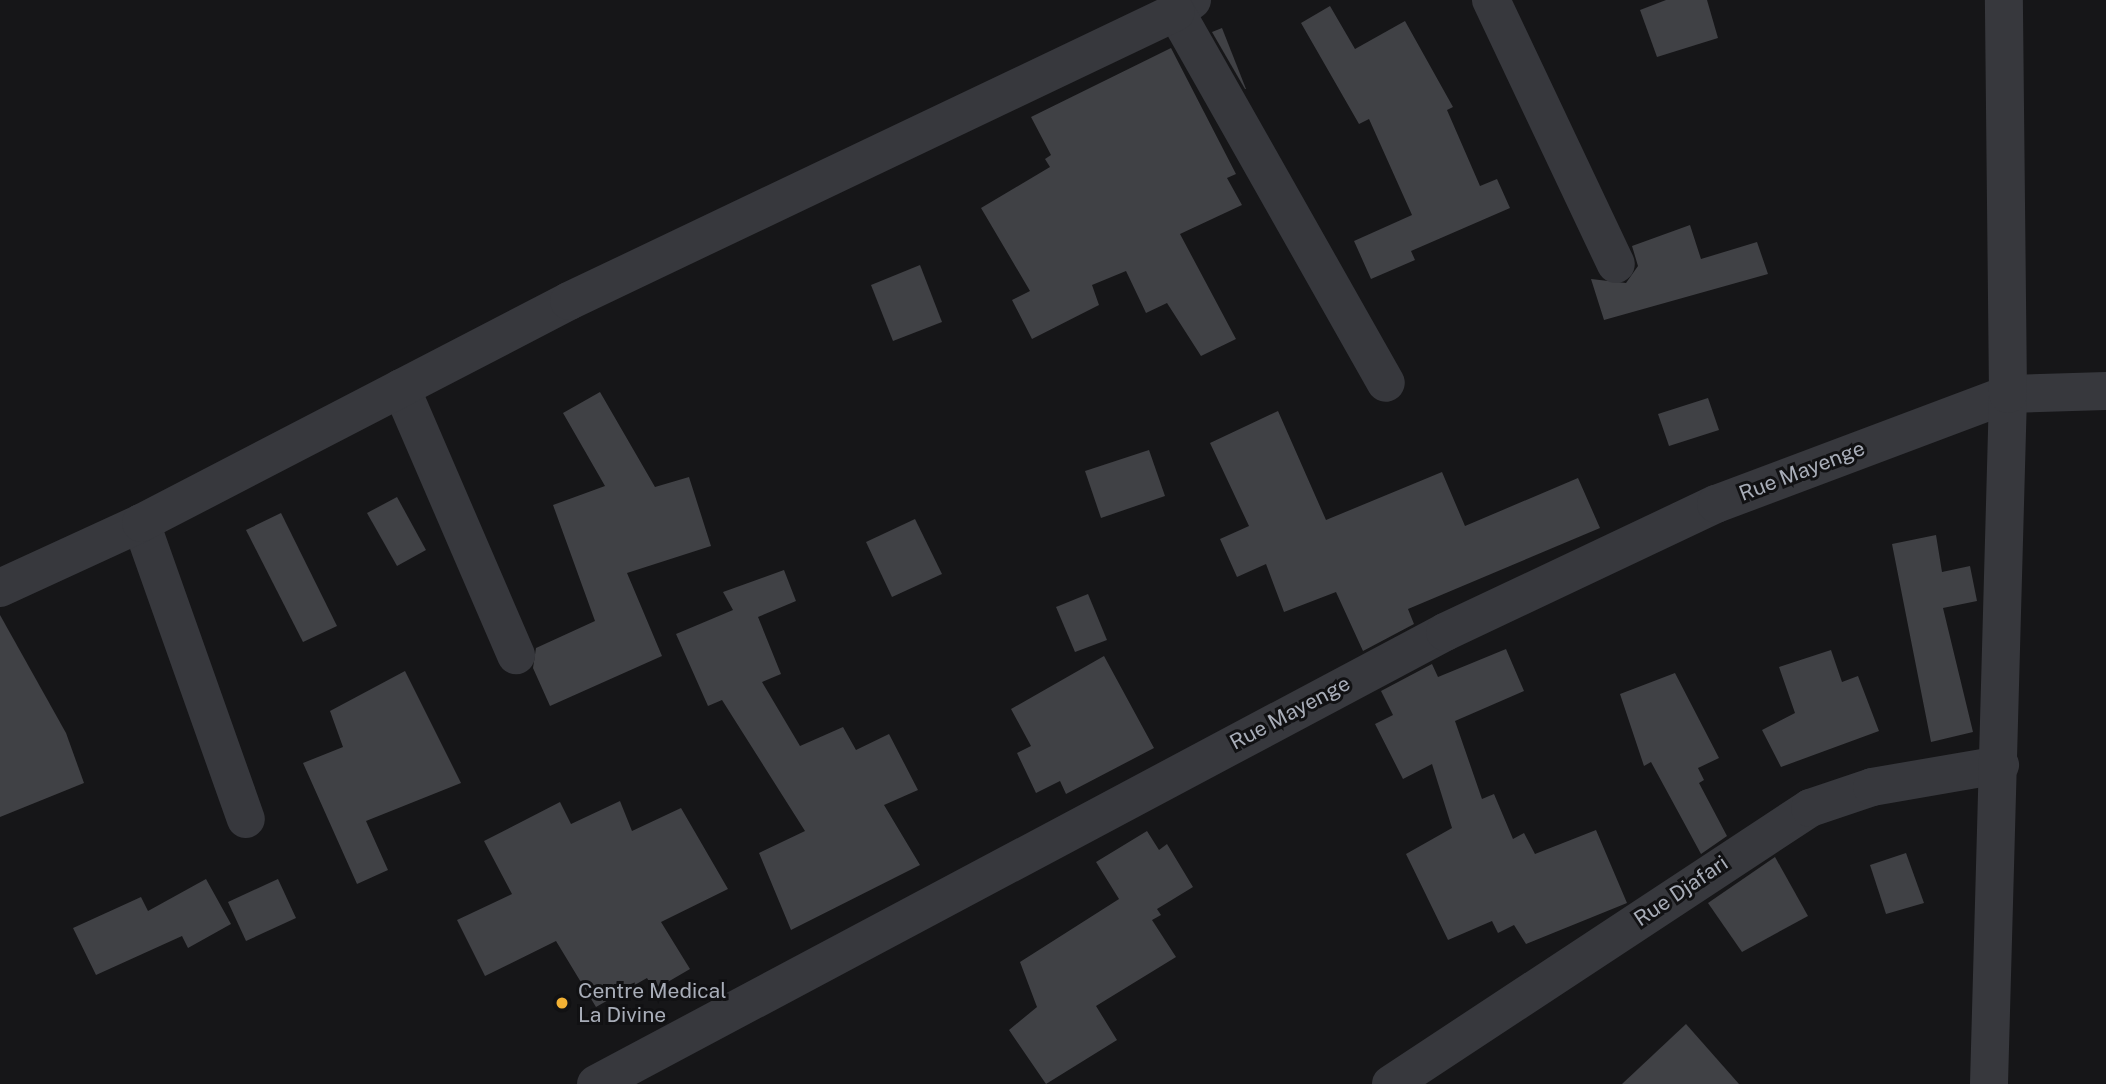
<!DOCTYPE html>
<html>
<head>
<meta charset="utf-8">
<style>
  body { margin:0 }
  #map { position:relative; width:2106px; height:1084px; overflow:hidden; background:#161618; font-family:"Public Sans",sans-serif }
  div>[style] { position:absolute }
  .building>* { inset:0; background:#404145 }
  .street>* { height:38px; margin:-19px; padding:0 19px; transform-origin:19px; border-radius:19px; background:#37383d }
  .dots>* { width:19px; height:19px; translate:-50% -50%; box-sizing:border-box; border:4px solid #111113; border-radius:50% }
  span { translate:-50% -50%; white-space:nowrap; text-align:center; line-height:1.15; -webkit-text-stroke:6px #111113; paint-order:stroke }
  .street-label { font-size:21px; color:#a8adb8 }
  .poi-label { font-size:21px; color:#a8adb8 }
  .left { translate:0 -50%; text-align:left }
</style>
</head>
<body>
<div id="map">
  <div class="building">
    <div style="clip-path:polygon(1666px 0,1707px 0,1718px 38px,1657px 57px,1640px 10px)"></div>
    <div style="clip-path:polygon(1330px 6px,1355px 49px,1405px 21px,1453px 107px,1447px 110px,1480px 186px,1497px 179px,1510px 208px,1411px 251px,1415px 260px,1371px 279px,1354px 241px,1412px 215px,1369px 119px,1359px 124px,1301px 23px)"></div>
    <div style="clip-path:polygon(1222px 28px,1246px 89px,1245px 89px,1212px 32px)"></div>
    <div style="clip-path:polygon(1171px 48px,1236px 174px,1227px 178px,1242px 205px,1180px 234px,1236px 339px,1201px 356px,1167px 303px,1146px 313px,1126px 271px,1092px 285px,1099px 305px,1032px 339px,1012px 300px,1030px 291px,981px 208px,1050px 167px,1045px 159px,1051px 155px,1031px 117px)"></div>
    <div style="clip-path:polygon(1690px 225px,1701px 259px,1757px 242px,1768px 274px,1604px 320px,1591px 279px,1626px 283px,1638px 266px,1632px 246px)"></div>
    <div style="clip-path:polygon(920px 265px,942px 322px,893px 341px,871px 285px)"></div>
    <div style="clip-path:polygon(600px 392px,655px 487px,689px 477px,711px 546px,627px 573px,662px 656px,550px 706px,533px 668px,536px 648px,595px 621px,553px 505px,605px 486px,563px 413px)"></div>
    <div style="clip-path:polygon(1708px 398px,1719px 430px,1669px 446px,1658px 414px)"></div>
    <div style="clip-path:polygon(1278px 411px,1326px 520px,1442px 472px,1465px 526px,1578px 478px,1600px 528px,1408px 609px,1414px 624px,1363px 651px,1336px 592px,1284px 612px,1266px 564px,1237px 577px,1220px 539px,1249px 526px,1210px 443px)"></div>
    <div style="clip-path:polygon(1149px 450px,1165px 496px,1101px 518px,1085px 471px)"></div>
    <div style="clip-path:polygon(397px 497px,426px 550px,397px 566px,367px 513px)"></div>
    <div style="clip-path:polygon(281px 513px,337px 626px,303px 642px,246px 530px)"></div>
    <div style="clip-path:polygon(915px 519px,942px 574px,892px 597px,866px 542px)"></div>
    <div style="clip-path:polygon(1936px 535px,1942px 572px,1970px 566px,1977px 601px,1943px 608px,1973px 732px,1931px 742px,1892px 544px)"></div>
    <div style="clip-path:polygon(784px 570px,796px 601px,758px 617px,781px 674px,762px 682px,800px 746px,843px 727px,856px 750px,889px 734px,918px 790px,884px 805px,920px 865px,791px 930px,759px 853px,805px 831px,722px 700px,708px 706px,676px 634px,733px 610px,723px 592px)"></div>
    <div style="clip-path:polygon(1088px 594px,1107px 640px,1075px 652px,1056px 607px)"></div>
    <div style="clip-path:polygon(0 615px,66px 733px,84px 783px,0 817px)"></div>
    <div style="clip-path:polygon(1506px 649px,1524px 691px,1455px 721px,1482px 799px,1494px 794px,1513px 839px,1524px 833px,1535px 854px,1596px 830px,1627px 903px,1526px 944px,1514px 925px,1498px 933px,1492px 921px,1448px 940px,1406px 854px,1452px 828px,1432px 764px,1403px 779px,1375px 724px,1393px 715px,1381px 691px,1432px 664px,1438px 677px)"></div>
    <div style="clip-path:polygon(1831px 650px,1842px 682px,1858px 676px,1879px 731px,1781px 767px,1762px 730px,1795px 713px,1779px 667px)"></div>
    <div style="clip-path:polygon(1104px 656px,1154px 748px,1066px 794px,1060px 781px,1036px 793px,1017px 753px,1031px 746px,1011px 709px)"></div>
    <div style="clip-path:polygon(405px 671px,461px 783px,366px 821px,388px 870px,357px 884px,303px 763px,343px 747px,330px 711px)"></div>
    <div style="clip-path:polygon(1675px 673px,1719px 758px,1698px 768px,1704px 780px,1699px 783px,1727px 836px,1701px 854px,1651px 762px,1644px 766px,1620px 694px)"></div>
    <div style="clip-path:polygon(620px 801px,632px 831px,681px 808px,728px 889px,661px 922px,690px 969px,654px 990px,647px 978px,596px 1007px,556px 941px,485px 976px,457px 920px,512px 894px,484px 841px,560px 802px,571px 824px)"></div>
    <div style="clip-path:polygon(1147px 831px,1159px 850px,1167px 844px,1193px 887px,1157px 909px,1161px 915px,1152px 920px,1176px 957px,1096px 1006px,1117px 1040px,1046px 1084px,1009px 1030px,1037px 1007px,1020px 962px,1119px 899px,1096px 862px)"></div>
    <div style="clip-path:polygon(1906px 853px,1924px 903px,1886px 914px,1870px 865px)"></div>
    <div style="clip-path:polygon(1775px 857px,1808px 916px,1742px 952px,1708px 903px)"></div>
    <div style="clip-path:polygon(206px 879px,231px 924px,188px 948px,182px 936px,96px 975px,73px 928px,141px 897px,148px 911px)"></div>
    <div style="clip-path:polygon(278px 879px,296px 918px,246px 941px,228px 902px)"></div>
    <div style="clip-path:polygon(1686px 1024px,1739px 1084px,1622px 1084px)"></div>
  </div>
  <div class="street">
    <div style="left:1192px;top:0;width:20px;rotate:143deg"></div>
    <div style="left:1176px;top:12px;width:426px;rotate:60.5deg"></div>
    <div style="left:1491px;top:0;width:292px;rotate:64.7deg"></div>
    <div style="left:401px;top:388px;width:291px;rotate:66.7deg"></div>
    <div style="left:141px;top:523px;width:314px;rotate:70.5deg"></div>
    <div style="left:0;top:588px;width:155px;rotate:-24.7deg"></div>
    <div style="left:141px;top:523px;width:482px;rotate:-27.4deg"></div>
    <div style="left:569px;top:301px;width:672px;rotate:-25.46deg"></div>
    <div style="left:596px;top:1084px;width:962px;rotate:-28.03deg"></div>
    <div style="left:1445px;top:632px;width:300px;rotate:-25.3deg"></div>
    <div style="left:1716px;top:504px;width:312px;rotate:-20.6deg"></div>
    <div style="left:2008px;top:394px;width:98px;rotate:-1.8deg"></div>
    <div style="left:1391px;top:1084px;width:502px;rotate:-33.37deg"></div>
    <div style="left:1810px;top:808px;width:65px;rotate:-18.7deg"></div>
    <div style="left:1872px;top:787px;width:130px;rotate:-9.8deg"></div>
    <div style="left:1989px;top:1084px;width:690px;rotate:-88.42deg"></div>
    <div style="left:2008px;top:394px;width:394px;rotate:-90.6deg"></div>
  </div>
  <div class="dots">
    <div style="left:562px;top:1003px;background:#f2b134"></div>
  </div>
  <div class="street-label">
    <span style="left:1802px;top:471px;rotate:-21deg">Rue Mayenge</span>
    <span style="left:1290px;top:713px;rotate:-28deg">Rue Mayenge</span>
    <span style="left:1681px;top:891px;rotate:-34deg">Rue Djafari</span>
  </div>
  <div class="poi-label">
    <span class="left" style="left:578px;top:1003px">Centre Medical<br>La Divine</span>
  </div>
</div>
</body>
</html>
